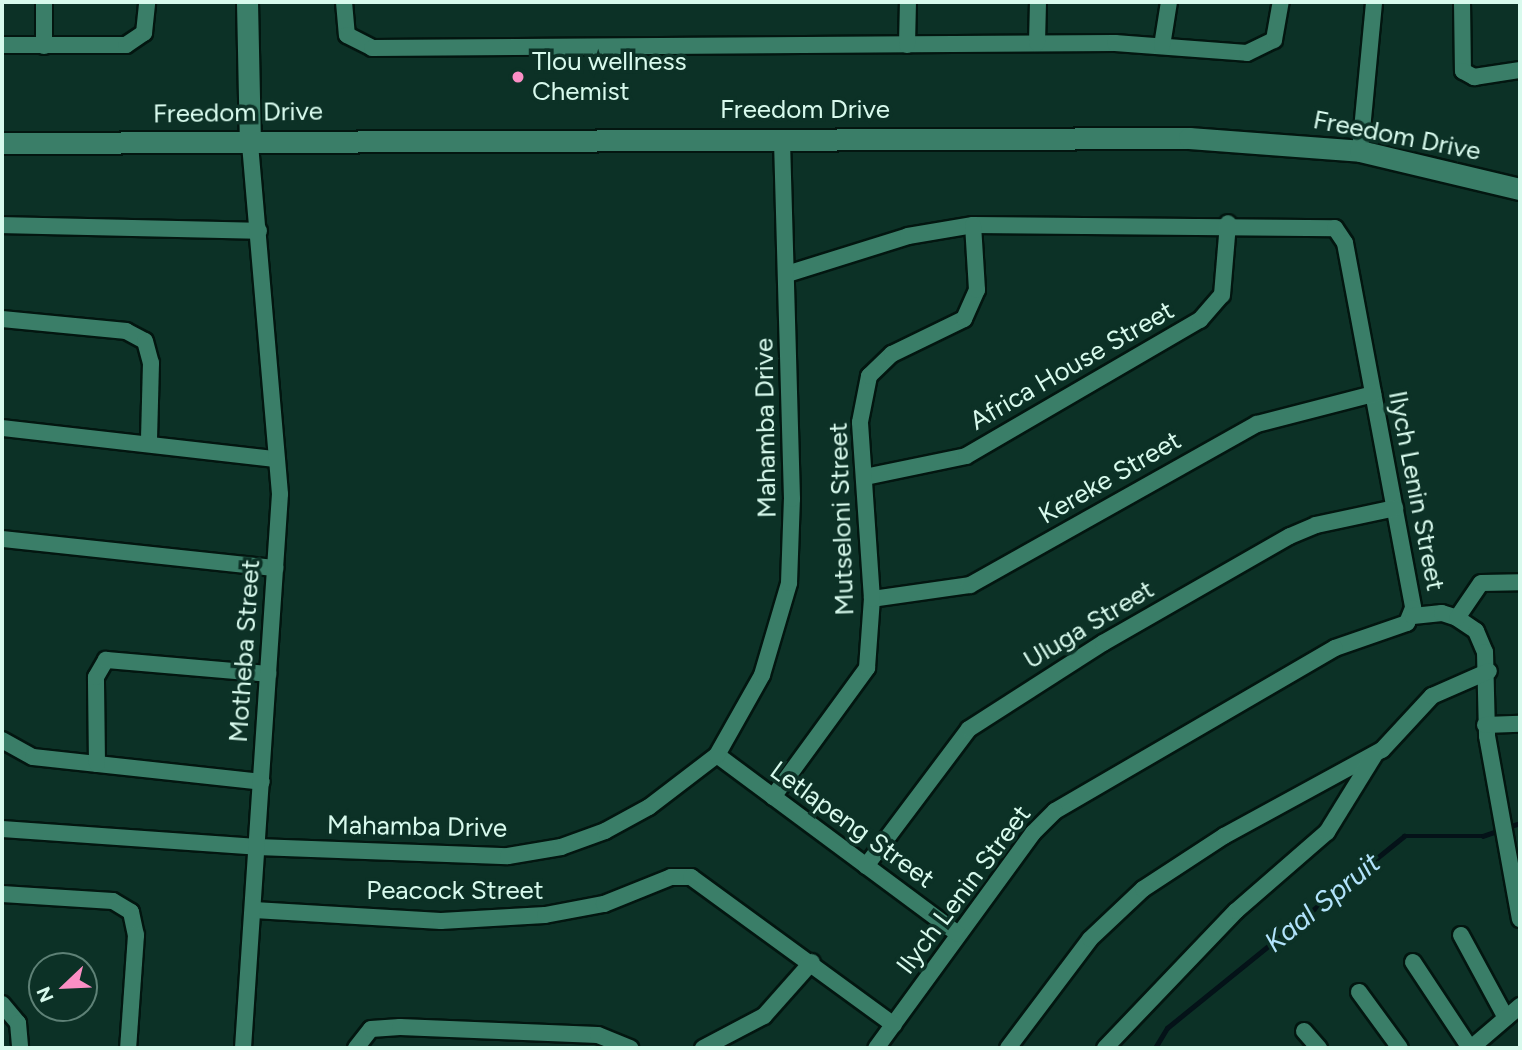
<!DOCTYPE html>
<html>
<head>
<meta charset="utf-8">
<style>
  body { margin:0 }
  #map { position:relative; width:1522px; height:1050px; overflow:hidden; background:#0c3126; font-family:Figtree,sans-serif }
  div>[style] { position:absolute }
  .stream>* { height:4.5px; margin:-2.25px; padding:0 2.25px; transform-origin:2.25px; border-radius:2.25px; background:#041218 }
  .roads { filter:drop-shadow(2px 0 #031610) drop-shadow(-2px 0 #031610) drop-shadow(0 2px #031610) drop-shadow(0 -2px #031610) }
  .street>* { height:16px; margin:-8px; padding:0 8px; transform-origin:8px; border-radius:8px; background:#3a7e68 }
  .secondary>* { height:21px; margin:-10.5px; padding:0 10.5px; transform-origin:10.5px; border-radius:10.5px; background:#3a7e68 }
  .dots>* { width:19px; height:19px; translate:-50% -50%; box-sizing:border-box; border:4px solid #0c3126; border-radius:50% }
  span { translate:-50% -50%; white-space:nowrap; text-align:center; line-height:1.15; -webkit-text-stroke:7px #0c3126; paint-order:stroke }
  .poi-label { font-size:26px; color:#d8faed }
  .left { translate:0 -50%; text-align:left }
  .street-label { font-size:26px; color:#d8faed }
  .water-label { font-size:28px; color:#b2e3fb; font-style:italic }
  .frame { position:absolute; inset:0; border:4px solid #d8faed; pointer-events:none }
  .north { position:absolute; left:28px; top:952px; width:70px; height:70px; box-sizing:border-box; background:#0c3126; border:2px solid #5e8176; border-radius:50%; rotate:247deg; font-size:19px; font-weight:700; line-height:28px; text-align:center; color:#d8faed }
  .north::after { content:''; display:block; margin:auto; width:24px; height:32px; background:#fb8fc5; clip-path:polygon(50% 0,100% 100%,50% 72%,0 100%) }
</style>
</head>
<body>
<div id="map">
  <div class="stream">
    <div style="left:1508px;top:827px;width:13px;rotate:-18deg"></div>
    <div style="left:1155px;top:1048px;width:23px;rotate:-59deg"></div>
    <div style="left:1167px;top:1028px;width:305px;rotate:-39deg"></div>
    <div style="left:1404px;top:836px;width:79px"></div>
    <div style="left:1483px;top:836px;width:18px;rotate:-19deg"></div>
  </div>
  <div class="roads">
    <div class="street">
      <div style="left:44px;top:2px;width:44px;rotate:90deg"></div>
      <div style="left:344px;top:2px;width:33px;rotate:85deg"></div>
      <div style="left:347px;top:35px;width:28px;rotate:27deg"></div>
      <div style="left:372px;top:48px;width:743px;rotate:-0.39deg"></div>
      <div style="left:1115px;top:43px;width:132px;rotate:4.3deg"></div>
      <div style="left:1247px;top:53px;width:30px;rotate:-26deg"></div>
      <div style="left:1274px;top:40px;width:39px;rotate:-80deg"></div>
      <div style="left:1462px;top:2px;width:69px;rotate:89.2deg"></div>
      <div style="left:1463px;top:71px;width:13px;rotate:29deg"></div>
      <div style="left:1474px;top:77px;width:47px;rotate:-8.7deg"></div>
      <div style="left:1037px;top:43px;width:41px;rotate:-88.6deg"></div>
      <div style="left:2px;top:45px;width:124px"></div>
      <div style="left:126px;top:45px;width:22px;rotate:-34deg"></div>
      <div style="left:144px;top:33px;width:31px;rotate:-84deg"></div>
      <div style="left:907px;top:45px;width:43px;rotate:-88.7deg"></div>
      <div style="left:1162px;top:46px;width:45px;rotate:-81deg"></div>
      <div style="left:1360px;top:151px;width:150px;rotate:-84.6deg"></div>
      <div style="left:2px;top:225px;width:257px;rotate:1.3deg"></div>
      <div style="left:787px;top:274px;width:127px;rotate:-17.4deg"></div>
      <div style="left:908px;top:236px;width:66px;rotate:-9.6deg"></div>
      <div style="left:973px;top:225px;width:362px;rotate:0.5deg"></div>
      <div style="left:1335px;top:228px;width:18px;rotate:56deg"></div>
      <div style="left:1345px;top:243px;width:371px;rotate:79.4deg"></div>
      <div style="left:1413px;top:608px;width:16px;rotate:112deg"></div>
      <div style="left:1407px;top:623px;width:76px;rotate:160.9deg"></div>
      <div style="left:1335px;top:648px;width:324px;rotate:149.8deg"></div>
      <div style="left:1055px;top:811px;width:31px;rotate:135deg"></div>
      <div style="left:1033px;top:833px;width:266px;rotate:126.1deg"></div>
      <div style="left:2px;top:319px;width:125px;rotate:5.5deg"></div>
      <div style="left:126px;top:331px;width:21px;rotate:28deg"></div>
      <div style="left:145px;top:341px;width:23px;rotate:75deg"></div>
      <div style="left:151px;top:363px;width:78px;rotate:91.5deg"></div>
      <div style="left:2px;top:428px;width:276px;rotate:6.5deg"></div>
      <div style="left:865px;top:477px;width:103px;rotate:-11.7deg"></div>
      <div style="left:966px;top:456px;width:271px;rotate:-30.2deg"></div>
      <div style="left:1200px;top:320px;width:33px;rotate:-49deg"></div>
      <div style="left:1222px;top:295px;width:72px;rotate:-85.2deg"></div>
      <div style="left:2px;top:539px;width:275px;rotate:6.1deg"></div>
      <div style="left:872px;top:599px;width:99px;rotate:-8.1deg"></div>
      <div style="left:970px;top:585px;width:329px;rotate:-29.3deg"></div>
      <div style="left:1257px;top:424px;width:120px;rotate:-14.5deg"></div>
      <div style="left:1413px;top:616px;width:29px;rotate:-6deg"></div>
      <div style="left:1442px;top:613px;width:16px;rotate:18deg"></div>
      <div style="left:1457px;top:618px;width:23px;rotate:34deg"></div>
      <div style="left:1476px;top:631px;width:23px;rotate:67deg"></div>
      <div style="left:1485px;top:652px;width:84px;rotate:88.6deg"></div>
      <div style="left:1487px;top:736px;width:186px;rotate:79.8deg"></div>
      <div style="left:1457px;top:618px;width:42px;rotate:-55.6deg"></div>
      <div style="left:1481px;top:583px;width:39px;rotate:-1deg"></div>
      <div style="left:1485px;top:725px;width:35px;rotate:-2deg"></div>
      <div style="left:2px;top:740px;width:35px;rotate:29deg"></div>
      <div style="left:33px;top:757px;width:230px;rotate:6.2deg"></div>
      <div style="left:717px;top:755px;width:300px;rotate:36.6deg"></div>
      <div style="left:97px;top:764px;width:87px;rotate:-90.7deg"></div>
      <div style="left:96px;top:677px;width:20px;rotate:-60deg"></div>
      <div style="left:106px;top:660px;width:163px;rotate:4.9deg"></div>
      <div style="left:773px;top:797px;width:160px;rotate:-53.9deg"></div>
      <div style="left:867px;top:668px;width:69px;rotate:-85.9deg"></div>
      <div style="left:872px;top:599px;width:177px;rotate:-93.9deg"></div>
      <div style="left:860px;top:422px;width:47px;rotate:-78.9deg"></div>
      <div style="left:869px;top:376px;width:32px;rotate:-44deg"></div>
      <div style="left:892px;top:354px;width:80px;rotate:-25.9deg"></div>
      <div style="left:964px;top:319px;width:32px;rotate:-66deg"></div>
      <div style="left:977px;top:290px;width:65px;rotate:-93.5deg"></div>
      <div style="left:2px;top:829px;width:256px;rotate:4deg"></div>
      <div style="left:257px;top:847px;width:251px;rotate:2.1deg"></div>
      <div style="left:508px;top:856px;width:54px;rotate:-9.6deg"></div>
      <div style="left:561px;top:847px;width:47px;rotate:-20deg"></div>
      <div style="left:605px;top:831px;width:50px;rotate:-28.6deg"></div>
      <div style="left:649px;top:807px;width:86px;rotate:-37.4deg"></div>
      <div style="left:717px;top:755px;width:92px;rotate:-60.6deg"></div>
      <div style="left:762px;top:675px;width:96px;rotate:-73.6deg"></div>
      <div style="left:789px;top:583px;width:84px;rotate:-88deg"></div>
      <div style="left:792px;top:499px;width:361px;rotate:-91.6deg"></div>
      <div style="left:866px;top:866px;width:171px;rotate:-53.1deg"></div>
      <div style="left:969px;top:729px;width:159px;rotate:-32.7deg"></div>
      <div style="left:1103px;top:643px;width:215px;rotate:-29.8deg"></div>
      <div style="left:1290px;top:536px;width:28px;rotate:-23deg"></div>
      <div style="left:1316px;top:525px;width:81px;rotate:-12.1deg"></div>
      <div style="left:2px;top:894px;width:111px;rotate:3.6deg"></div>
      <div style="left:113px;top:901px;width:21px;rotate:31deg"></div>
      <div style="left:131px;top:912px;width:24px;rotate:78deg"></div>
      <div style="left:136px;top:935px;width:113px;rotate:94deg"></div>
      <div style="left:254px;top:910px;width:187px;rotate:3.4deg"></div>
      <div style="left:441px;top:921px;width:104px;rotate:-3.3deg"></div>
      <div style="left:545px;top:915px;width:60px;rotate:-10.6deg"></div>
      <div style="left:604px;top:904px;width:72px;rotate:-21.9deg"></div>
      <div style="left:671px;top:877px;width:20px"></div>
      <div style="left:691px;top:877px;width:251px;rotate:36.1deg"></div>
      <div style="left:1461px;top:935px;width:94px;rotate:61.5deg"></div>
      <div style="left:1413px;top:962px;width:103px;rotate:56.5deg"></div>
      <div style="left:1359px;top:992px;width:69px;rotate:53.8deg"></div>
      <div style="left:2px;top:1004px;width:25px;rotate:50deg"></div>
      <div style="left:18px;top:1023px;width:25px;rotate:85deg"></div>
      <div style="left:1304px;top:1031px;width:23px;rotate:49deg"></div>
      <div style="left:243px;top:1048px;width:555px;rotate:-86.18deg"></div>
      <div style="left:280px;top:494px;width:354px;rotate:-94.9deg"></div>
      <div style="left:356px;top:1048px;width:24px;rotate:-52deg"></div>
      <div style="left:371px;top:1029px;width:29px;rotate:-4deg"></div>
      <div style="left:400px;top:1027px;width:198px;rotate:2.3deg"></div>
      <div style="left:598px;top:1035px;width:35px;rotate:22deg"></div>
      <div style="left:703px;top:1048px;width:69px;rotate:-27.7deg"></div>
      <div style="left:764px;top:1016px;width:72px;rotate:-48.4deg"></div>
      <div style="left:1008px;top:1048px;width:136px;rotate:-53deg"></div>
      <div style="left:1090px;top:939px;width:73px;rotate:-43.3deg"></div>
      <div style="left:1143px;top:889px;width:97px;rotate:-33.2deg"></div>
      <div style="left:1224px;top:836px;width:180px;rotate:-28.6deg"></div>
      <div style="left:1382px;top:750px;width:74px;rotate:-47.2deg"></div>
      <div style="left:1432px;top:696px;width:62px;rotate:-23.7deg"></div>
      <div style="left:1105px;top:1048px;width:190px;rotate:-46.3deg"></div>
      <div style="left:1236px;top:911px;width:121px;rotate:-41deg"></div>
      <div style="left:1327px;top:832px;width:89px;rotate:-58.3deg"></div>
      <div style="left:1471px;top:1048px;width:65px;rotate:-40.6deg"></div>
    </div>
    <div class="secondary">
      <div style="left:247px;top:2px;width:139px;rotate:88.8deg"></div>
      <div style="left:2px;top:143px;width:1187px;rotate:-0.24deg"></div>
      <div style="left:1189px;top:138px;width:171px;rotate:4.3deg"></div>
      <div style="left:1360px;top:151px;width:164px;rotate:13.4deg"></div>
    </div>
  </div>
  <div class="dots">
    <div style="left:518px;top:77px;background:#fb8fc5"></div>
  </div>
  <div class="poi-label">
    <span class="left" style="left:532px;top:77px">Tlou wellness<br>Chemist</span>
  </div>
  <div class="street-label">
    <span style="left:805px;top:110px">Freedom Drive</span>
    <span style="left:238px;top:113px;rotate:-1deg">Freedom Drive</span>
    <span style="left:1397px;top:136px;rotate:11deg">Freedom Drive</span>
    <span style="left:1072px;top:366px;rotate:-30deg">Africa House Street</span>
    <span style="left:766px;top:428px;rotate:-91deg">Mahamba Drive</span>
    <span style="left:1110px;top:478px;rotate:-30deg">Kereke Street</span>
    <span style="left:1416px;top:491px;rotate:79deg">Ilych Lenin Street</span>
    <span style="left:842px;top:519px;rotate:-92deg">Mutseloni Street</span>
    <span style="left:1089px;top:625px;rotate:-31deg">Uluga Street</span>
    <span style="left:245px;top:651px;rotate:-86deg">Motheba Street</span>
    <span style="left:852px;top:825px;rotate:36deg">Letlapeng Street</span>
    <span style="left:417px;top:827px;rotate:1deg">Mahamba Drive</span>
    <span style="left:964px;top:890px;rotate:-53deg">Ilych Lenin Street</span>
    <span style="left:455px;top:891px">Peacock Street</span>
  </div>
  <div class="water-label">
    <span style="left:1322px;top:902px;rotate:-39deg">Kaal Spruit</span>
  </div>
  <div class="frame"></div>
  <div class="north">N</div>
</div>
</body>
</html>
